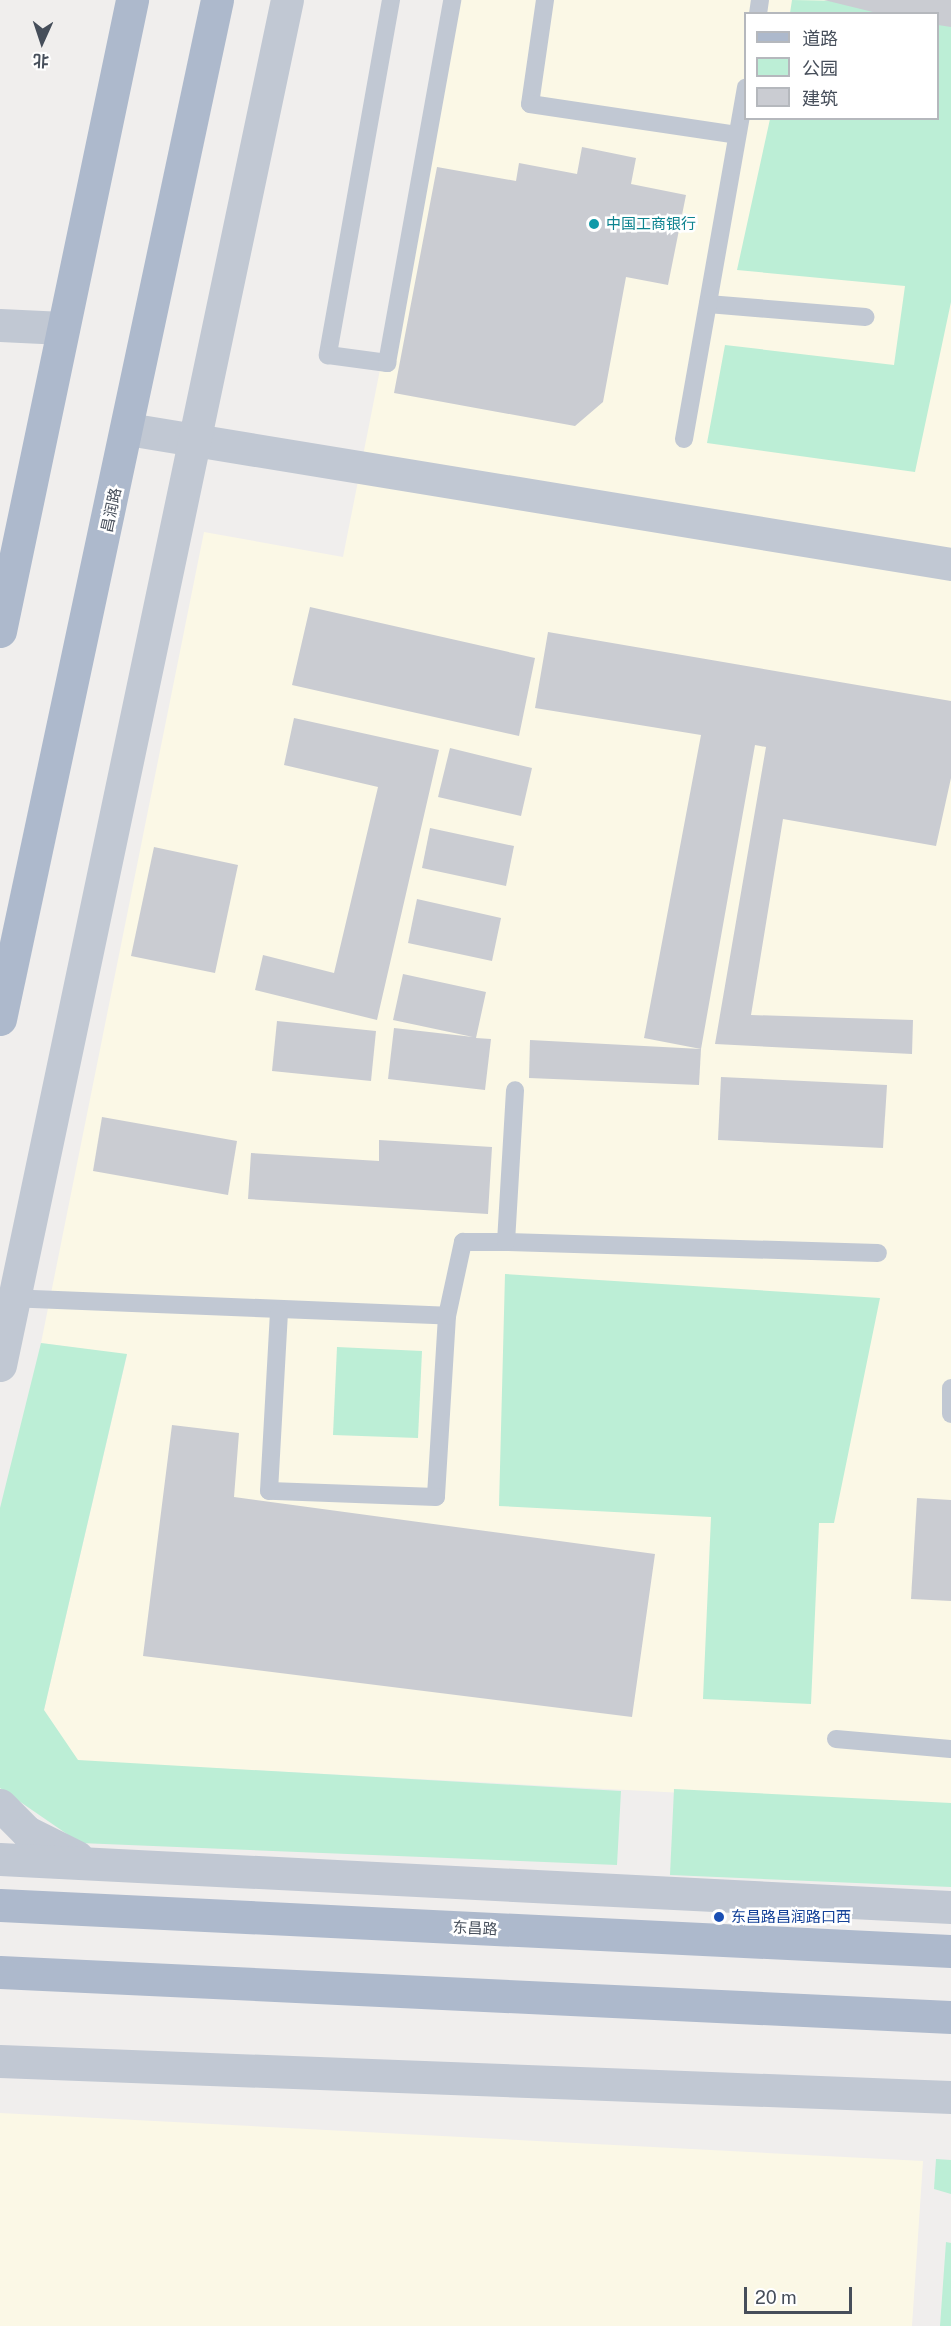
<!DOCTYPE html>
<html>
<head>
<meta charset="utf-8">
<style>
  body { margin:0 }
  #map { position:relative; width:951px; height:2326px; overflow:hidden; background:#f0eeed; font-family:"Public Sans","Noto Sans SC",sans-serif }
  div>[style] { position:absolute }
  .commercial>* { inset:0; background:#fbf8e6 }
  .green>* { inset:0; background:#bceed6 }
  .building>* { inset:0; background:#caccd2 }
  .service>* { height:18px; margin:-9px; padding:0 9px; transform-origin:9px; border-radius:9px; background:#c1c8d3 }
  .minor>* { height:33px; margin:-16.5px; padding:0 16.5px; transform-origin:16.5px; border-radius:16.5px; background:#c1c8d3 }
  .tertiary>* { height:33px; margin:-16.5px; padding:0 16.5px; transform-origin:16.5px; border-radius:16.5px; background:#c1c8d3 }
  .primary>* { height:33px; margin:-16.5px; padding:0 16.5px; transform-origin:16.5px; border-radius:16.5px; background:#adb9cc }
  .dots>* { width:16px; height:16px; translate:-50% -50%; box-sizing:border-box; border:3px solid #fff; border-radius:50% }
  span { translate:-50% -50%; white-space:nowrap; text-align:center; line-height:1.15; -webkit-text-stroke:5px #fff; paint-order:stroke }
  .culture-label { font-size:15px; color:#0d838f }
  .left { translate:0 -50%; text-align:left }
  .street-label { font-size:15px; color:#464e5a }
  .transit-label { font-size:15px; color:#164399 }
  .legend { position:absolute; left:744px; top:12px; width:195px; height:108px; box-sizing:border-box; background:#fff; border:2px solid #b5b8bd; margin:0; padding:8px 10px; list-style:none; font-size:18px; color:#464e5a }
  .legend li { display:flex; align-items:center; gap:12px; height:30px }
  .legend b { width:30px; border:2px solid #b5b8bd }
  .north { position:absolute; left:12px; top:12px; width:60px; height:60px; -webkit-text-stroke:4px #fff; paint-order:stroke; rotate:183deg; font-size:16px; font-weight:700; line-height:24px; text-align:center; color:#464e5a }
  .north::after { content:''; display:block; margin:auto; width:21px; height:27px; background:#464e5a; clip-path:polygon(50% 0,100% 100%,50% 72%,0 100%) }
  .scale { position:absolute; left:744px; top:2287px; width:108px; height:27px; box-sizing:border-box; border:3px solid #464e5a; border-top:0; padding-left:8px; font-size:18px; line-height:21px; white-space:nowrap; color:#464e5a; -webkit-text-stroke:4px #fff; paint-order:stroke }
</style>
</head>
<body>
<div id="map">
  <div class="commercial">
    <div style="clip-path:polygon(evenodd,453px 0,951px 0,951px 1807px,78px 1761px,44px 1710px,127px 1355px,41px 1343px,204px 532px,343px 557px,453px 0,746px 14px,938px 14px,938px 118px,746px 118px,746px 14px)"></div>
    <div style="clip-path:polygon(0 2113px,923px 2161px,912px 2326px,0 2326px)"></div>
  </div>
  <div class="green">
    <div style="clip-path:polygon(792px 0,951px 3px,951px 302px,915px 472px,707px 443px,725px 345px,894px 365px,905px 286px,737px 270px,770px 119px,938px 118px,938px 14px,790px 13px)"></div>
    <div style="clip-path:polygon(505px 1274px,880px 1298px,834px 1523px,819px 1523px,811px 1704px,703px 1699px,711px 1517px,499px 1506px)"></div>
    <div style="clip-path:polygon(41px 1343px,127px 1354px,44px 1710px,78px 1760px,621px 1791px,617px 1865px,80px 1843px,0 1788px,0 1508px)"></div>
    <div style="clip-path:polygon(337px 1347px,422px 1351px,418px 1438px,333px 1435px)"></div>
    <div style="clip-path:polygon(674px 1789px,951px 1803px,951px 1887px,670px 1875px)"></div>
    <div style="clip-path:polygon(936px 2159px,951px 2160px,951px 2194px,934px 2189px)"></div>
    <div style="clip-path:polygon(946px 2242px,951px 2243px,951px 2326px,940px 2326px)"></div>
  </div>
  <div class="building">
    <div style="clip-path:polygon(824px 0,951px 0,951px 27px,938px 25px,938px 14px,881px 14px)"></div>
    <div style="clip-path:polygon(582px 147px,636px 158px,631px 184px,686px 195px,668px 285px,626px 277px,603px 402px,575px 426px,394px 393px,437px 167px,516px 181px,519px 163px,577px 174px)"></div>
    <div style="clip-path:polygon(310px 607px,535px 658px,519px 736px,292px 685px)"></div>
    <div style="clip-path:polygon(548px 632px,951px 701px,951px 778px,936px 846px,783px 819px,751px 1015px,913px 1020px,912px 1054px,715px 1044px,766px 747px,755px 745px,701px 1049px,644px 1038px,701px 735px,535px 708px)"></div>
    <div style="clip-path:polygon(294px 718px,439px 750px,377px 1020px,255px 990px,263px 955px,334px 973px,378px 787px,284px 765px)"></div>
    <div style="clip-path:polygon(450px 748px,532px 768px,521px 816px,438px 797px)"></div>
    <div style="clip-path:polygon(430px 828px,514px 846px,506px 886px,422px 868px)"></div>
    <div style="clip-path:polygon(154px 847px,238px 865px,215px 973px,131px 956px)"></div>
    <div style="clip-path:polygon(417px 899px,501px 918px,492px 961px,408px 943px)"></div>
    <div style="clip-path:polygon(403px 974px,486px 992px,476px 1038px,491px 1039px,485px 1090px,388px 1079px,394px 1028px,473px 1037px,393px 1020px)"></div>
    <div style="clip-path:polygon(277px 1021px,376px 1031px,371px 1081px,272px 1071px)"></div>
    <div style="clip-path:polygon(530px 1040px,701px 1049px,699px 1085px,529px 1078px)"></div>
    <div style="clip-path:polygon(721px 1077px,887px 1085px,883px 1148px,718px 1140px)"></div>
    <div style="clip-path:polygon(102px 1117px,237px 1141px,228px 1195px,93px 1171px)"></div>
    <div style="clip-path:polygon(379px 1140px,492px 1147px,488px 1214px,248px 1199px,251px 1153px,379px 1161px)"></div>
    <div style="clip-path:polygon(172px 1425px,239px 1433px,234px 1497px,655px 1554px,632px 1717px,143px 1656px)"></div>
    <div style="clip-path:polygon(917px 1498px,951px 1500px,951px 1601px,911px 1599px)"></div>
  </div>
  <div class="service">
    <div style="left:391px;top:0;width:361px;rotate:100.1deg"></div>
    <div style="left:328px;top:355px;width:60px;rotate:7.7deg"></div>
    <div style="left:387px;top:363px;width:369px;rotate:-79.8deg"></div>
    <div style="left:545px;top:0;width:105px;rotate:98.2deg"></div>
    <div style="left:530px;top:104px;width:209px;rotate:8.5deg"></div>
    <div style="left:758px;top:14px;width:14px;rotate:-82deg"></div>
    <div style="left:708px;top:304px;width:158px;rotate:4.7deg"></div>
    <div style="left:684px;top:439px;width:357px;rotate:-80deg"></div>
    <div style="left:506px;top:1242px;width:372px;rotate:1.7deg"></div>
    <div style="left:8px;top:1298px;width:439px;rotate:2.3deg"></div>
    <div style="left:447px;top:1316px;width:181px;rotate:93.5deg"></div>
    <div style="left:436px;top:1497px;width:167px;rotate:-177.9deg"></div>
    <div style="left:269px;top:1491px;width:178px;rotate:-86.8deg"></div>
    <div style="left:447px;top:1316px;width:76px;rotate:-77.8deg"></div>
    <div style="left:463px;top:1242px;width:43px"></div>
    <div style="left:506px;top:1242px;width:152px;rotate:-86.6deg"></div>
    <div style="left:951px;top:1388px;width:26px;rotate:90deg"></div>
    <div style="left:836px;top:1739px;width:115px;rotate:5deg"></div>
  </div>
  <div class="minor">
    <div style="left:0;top:325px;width:63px;rotate:2.7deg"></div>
  </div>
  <div class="tertiary">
    <div style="left:128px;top:429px;width:834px;rotate:9.32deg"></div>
    <div style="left:0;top:1365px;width:1395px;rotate:-78.13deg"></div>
    <div style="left:0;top:1805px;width:38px;rotate:45deg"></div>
    <div style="left:27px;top:1832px;width:56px;rotate:26.6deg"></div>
    <div style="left:0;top:1859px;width:952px;rotate:2.89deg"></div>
    <div style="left:0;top:2061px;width:952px;rotate:2.17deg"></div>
  </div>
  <div class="primary">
    <div style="left:0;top:631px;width:645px;rotate:-78.18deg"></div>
    <div style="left:0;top:1019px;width:1042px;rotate:-77.98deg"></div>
    <div style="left:0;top:1905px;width:952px;rotate:2.77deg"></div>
    <div style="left:0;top:1972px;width:952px;rotate:2.71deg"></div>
  </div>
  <div class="dots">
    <div style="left:594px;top:224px;background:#0f9aa8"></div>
    <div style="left:719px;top:1917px;background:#1a4fb4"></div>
  </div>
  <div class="culture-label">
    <span class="left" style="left:606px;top:224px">中国工商银行</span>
  </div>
  <div class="street-label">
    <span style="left:111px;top:510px;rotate:-78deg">昌润路</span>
    <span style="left:475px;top:1928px;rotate:3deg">东昌路</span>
  </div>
  <div class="transit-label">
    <span class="left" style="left:731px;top:1917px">东昌路昌润路口西</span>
  </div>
  <ul class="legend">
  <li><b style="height:8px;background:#adb9cc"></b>道路</li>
  <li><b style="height:16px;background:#bceed6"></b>公园</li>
  <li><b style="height:16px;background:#caccd2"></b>建筑</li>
  </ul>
  <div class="north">北</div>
  <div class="scale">20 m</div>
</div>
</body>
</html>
